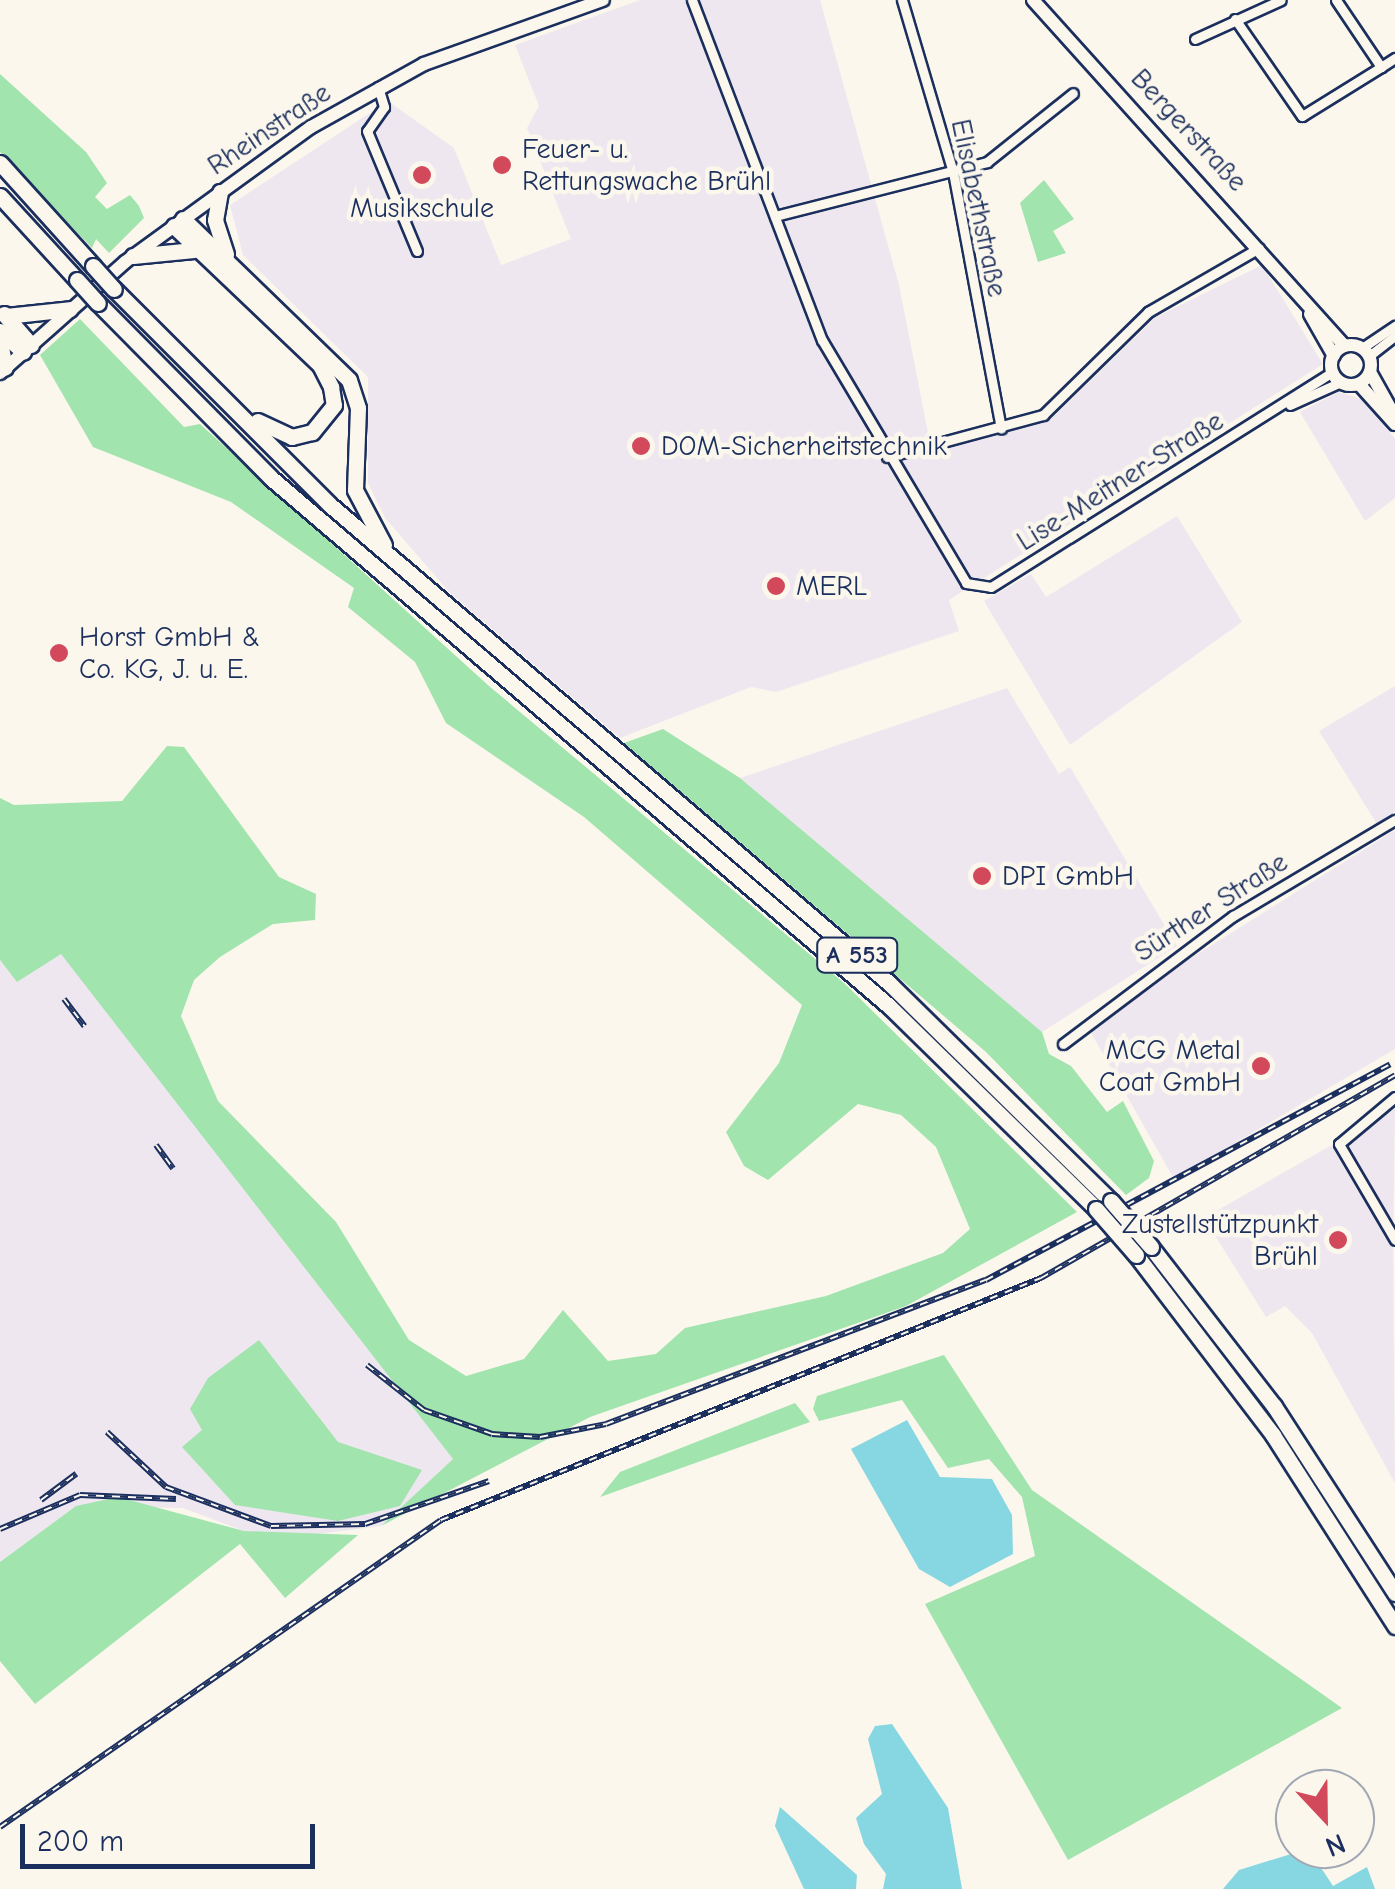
<!DOCTYPE html>
<html>
<head>
<meta charset="utf-8">
<style>
  body { margin:0 }
  #map { position:relative; width:1395px; height:1889px; overflow:hidden; background:#fbf7ec; font-family:"Comic Neue",sans-serif }
  div>[style] { position:absolute }
  .built>* { inset:0; background:#eee7ef }
  .green>* { inset:0; background:#a1e4ae }
  .water>* { inset:0; background:#87d7e2 }
  .roads { filter:drop-shadow(2px 0 #1b2f5e) drop-shadow(-2px 0 #1b2f5e) drop-shadow(0 2px #1b2f5e) drop-shadow(0 -2px #1b2f5e) }
  .street>* { height:9px; margin:-4.5px; padding:0 4.5px; transform-origin:4.5px; border-radius:4.5px; background:#fbf7ec }
  .secondary>* { height:12px; margin:-6px; padding:0 6px; transform-origin:6px; border-radius:6px; background:#fbf7ec }
  .secondary>.ring { margin:-6px; padding:0; box-sizing:content-box; background:none; border:12px solid #fbf7ec; border-radius:50% }
  .highway>* { height:15px; margin:-7.5px; padding:0 7.5px; transform-origin:7.5px; border-radius:7.5px; background:#fbf7ec }
  .rail>* { height:6px; margin-top:-3px; transform-origin:0; background:repeating-linear-gradient(90deg,#fbf7ec 0 8px,#1b2f5e 0 16px); box-sizing:border-box; border-block:2px solid #1b2f5e }
  .bridges { filter:drop-shadow(2px 0 #1b2f5e) drop-shadow(-2px 0 #1b2f5e) drop-shadow(0 2px #1b2f5e) drop-shadow(0 -2px #1b2f5e) }
  .highway-bridge>* { height:15px; margin:-7.5px; padding:0 7.5px; transform-origin:7.5px; border-radius:7.5px; background:#fbf7ec }
  .dots>* { width:28px; height:28px; translate:-50% -50%; box-sizing:border-box; border:5px solid #fbf7ec; border-radius:50% }
  span { translate:-50% -50%; white-space:nowrap; text-align:center; line-height:1.15; -webkit-text-stroke:9px #fbf7ec; paint-order:stroke }
  .shield-label span { padding:2px 8px; background:#fbf7ec; border:2px solid; border-radius:8px; -webkit-text-stroke-width:0 }
  .shield-label { font-size:25px; color:#1b2f5e; font-weight:700 }
  .street-label { font-size:28px; color:#1b2f5e }
  .poi-label { font-size:28px; color:#1b2f5e }
  .left { translate:0 -50%; text-align:left }
  .right { translate:-100% -50%; text-align:right }
  .north { position:absolute; left:1275px; top:1769px; width:100px; height:100px; box-sizing:border-box; background:#fbf7ec; border:2px solid #a1a7b3; border-radius:50%; rotate:158deg; font-size:28px; font-weight:700; line-height:40px; text-align:center; color:#1b2f5e }
  .north::after { content:''; display:block; margin:auto; width:35px; height:45px; background:#d1495b; clip-path:polygon(50% 0,100% 100%,50% 72%,0 100%) }
  .scale { position:absolute; left:20px; top:1824px; width:295px; height:45px; box-sizing:border-box; border:5px solid #1b2f5e; border-top:0; padding-left:12px; font-size:30px; line-height:35px; white-space:nowrap; color:#1b2f5e; -webkit-text-stroke:8px #fbf7ec; paint-order:stroke }
</style>
</head>
<body>
<div id="map">
  <div class="built">
    <div style="clip-path:polygon(640px 0,820px 0,899px 285px,932px 453px,1051px 419px,1156px 317px,1262px 265px,1323px 364px,949px 600px,959px 631px,776px 692px,751px 687px,620px 738px,451px 594px,385px 518px,368px 483px,368px 377px,243px 255px,230px 205px,388px 101px,454px 148px,501px 265px,571px 239px,527px 128px,539px 106px,515px 45px)"></div>
    <div style="clip-path:polygon(1339px 392px,1362px 399px,1395px 439px,1395px 498px,1365px 521px,1300px 412px)"></div>
    <div style="clip-path:polygon(1177px 516px,1242px 622px,1070px 745px,984px 601px,1031px 574px,1046px 597px)"></div>
    <div style="clip-path:polygon(1395px 686px,1395px 812px,1377px 824px,1319px 731px)"></div>
    <div style="clip-path:polygon(1007px 688px,1059px 774px,1070px 767px,1177px 946px,1042px 1032px,740px 778px)"></div>
    <div style="clip-path:polygon(1395px 830px,1395px 1049px,1174px 1179px,1086px 1024px)"></div>
    <div style="clip-path:polygon(61px 953px,453px 1459px,381px 1526px,301px 1536px,244px 1531px,183px 1508px,76px 1506px,0 1562px,0 960px,17px 982px)"></div>
    <div style="clip-path:polygon(1395px 1109px,1393px 1248px,1395px 1483px,1312px 1333px,1285px 1306px,1266px 1317px,1204px 1218px)"></div>
  </div>
  <div class="green">
    <div style="clip-path:polygon(0 74px,86px 152px,107px 183px,95px 197px,107px 209px,130px 195px,139px 206px,144px 218px,109px 253px,96px 239px,92px 248px,0 152px)"></div>
    <div style="clip-path:polygon(1044px 180px,1074px 219px,1053px 231px,1066px 253px,1038px 262px,1020px 203px)"></div>
    <div style="clip-path:polygon(80px 319px,184px 427px,200px 424px,489px 686px,844px 983px,1077px 1212px,906px 1306px,590px 1417px,381px 1526px,453px 1459px,61px 954px,17px 982px,0 960px,0 798px,14px 805px,122px 801px,167px 746px,184px 747px,279px 877px,316px 894px,315px 920px,273px 924px,220px 957px,194px 980px,181px 1016px,218px 1101px,336px 1222px,409px 1340px,466px 1376px,524px 1359px,563px 1310px,608px 1361px,656px 1354px,685px 1328px,826px 1296px,943px 1253px,970px 1229px,936px 1147px,901px 1115px,858px 1104px,768px 1180px,744px 1166px,726px 1132px,779px 1063px,802px 1005px,584px 817px,446px 723px,415px 662px,348px 607px,354px 588px,231px 502px,93px 447px,40px 355px)"></div>
    <div style="clip-path:polygon(663px 729px,740px 778px,1042px 1032px,1049px 1054px,1071px 1066px,1107px 1112px,1123px 1101px,1154px 1161px,1149px 1178px,1126px 1195px,986px 1052px,624px 743px)"></div>
    <div style="clip-path:polygon(259px 1340px,338px 1442px,422px 1470px,400px 1506px,338px 1521px,235px 1505px,182px 1447px,202px 1430px,190px 1409px,208px 1378px)"></div>
    <div style="clip-path:polygon(944px 1355px,1032px 1490px,1342px 1708px,1068px 1860px,925px 1604px,1035px 1556px,1022px 1497px,989px 1459px,948px 1468px,902px 1400px,819px 1421px,813px 1409px,817px 1396px)"></div>
    <div style="clip-path:polygon(795px 1403px,810px 1422px,600px 1497px,620px 1472px)"></div>
    <div style="clip-path:polygon(118px 1497px,244px 1531px,358px 1535px,285px 1598px,240px 1544px,35px 1704px,0 1661px,0 1562px,76px 1506px)"></div>
  </div>
  <div class="water">
    <div style="clip-path:polygon(907px 1420px,940px 1477px,992px 1479px,1012px 1515px,1013px 1554px,950px 1587px,919px 1569px,851px 1449px)"></div>
    <div style="clip-path:polygon(892px 1724px,948px 1808px,962px 1889px,883px 1889px,886px 1874px,864px 1844px,856px 1818px,882px 1794px,868px 1739px,875px 1726px)"></div>
    <div style="clip-path:polygon(780px 1807px,857px 1875px,856px 1889px,804px 1889px,775px 1826px)"></div>
    <div style="clip-path:polygon(1291px 1854px,1316px 1860px,1333px 1886px,1367px 1867px,1375px 1889px,1223px 1889px,1239px 1870px)"></div>
  </div>
  <div class="roads">
    <div class="street">
      <div style="left:692px;top:0;width:364px;rotate:69.1deg"></div>
      <div style="left:822px;top:340px;width:282px;rotate:59.3deg"></div>
      <div style="left:966px;top:583px;width:25px;rotate:9deg"></div>
      <div style="left:991px;top:587px;width:403px;rotate:-32.2deg"></div>
      <div style="left:902px;top:0;width:179px;rotate:73.5deg"></div>
      <div style="left:953px;top:172px;width:261px;rotate:79.4deg"></div>
      <div style="left:1336px;top:0;width:81px;rotate:56.1deg"></div>
      <div style="left:1381px;top:67px;width:17px;rotate:-33deg"></div>
      <div style="left:1235px;top:19px;width:118px;rotate:55.4deg"></div>
      <div style="left:1302px;top:116px;width:93px;rotate:-31.8deg"></div>
      <div style="left:1195px;top:39px;width:94px;rotate:-24.4deg"></div>
      <div style="left:378px;top:87px;width:21px;rotate:73deg"></div>
      <div style="left:384px;top:107px;width:29px;rotate:125deg"></div>
      <div style="left:367px;top:131px;width:130px;rotate:67.4deg"></div>
      <div style="left:775px;top:216px;width:219px;rotate:-14.3deg"></div>
      <div style="left:987px;top:162px;width:110px;rotate:-38.7deg"></div>
      <div style="left:1362px;top:348px;width:40px;rotate:-34deg"></div>
      <div style="left:1369px;top:356px;width:33px;rotate:-38deg"></div>
      <div style="left:1290px;top:405px;width:56px;rotate:-24.3deg"></div>
      <div style="left:887px;top:457px;width:162px;rotate:-15.1deg"></div>
      <div style="left:1043px;top:415px;width:147px;rotate:-44.4deg"></div>
      <div style="left:1148px;top:312px;width:128px;rotate:-30deg"></div>
      <div style="left:1063px;top:1044px;width:213px;rotate:-37deg"></div>
      <div style="left:1233px;top:916px;width:188px;rotate:-30.7deg"></div>
      <div style="left:1395px;top:1097px;width:73px;rotate:140deg"></div>
      <div style="left:1339px;top:1144px;width:111px;rotate:59.7deg"></div>
    </div>
    <div class="secondary">
      <div style="left:1033px;top:0;width:465px;rotate:48deg"></div>
      <div style="left:1310px;top:314px;width:48px;rotate:60.3deg"></div>
      <div class="ring" style="left:1331px;top:345px;width:28px;height:28px"></div>
      <div style="left:1370px;top:372px;width:49px;rotate:60.8deg"></div>
      <div style="left:0;top:373px;width:167px;rotate:-41.6deg"></div>
      <div style="left:125px;top:262px;width:230px;rotate:-36deg"></div>
      <div style="left:311px;top:127px;width:129px;rotate:-29.1deg"></div>
      <div style="left:424px;top:64px;width:190px;rotate:-19.7deg"></div>
      <div style="left:1359px;top:384px;width:54px;rotate:48deg"></div>
    </div>
    <div class="highway">
      <div style="left:0;top:163px;width:139px;rotate:47.9deg"></div>
      <div style="left:220px;top:192px;width:28px;rotate:100deg"></div>
      <div style="left:215px;top:220px;width:36px;rotate:72deg"></div>
      <div style="left:0;top:196px;width:114px;rotate:47.5deg"></div>
      <div style="left:183px;top:219px;width:231px;rotate:44.1deg"></div>
      <div style="left:349px;top:380px;width:29px;rotate:72deg"></div>
      <div style="left:358px;top:408px;width:82px;rotate:92.1deg"></div>
      <div style="left:355px;top:490px;width:62px;rotate:62.2deg"></div>
      <div style="left:174px;top:226px;width:202px;rotate:43.6deg"></div>
      <div style="left:320px;top:365px;width:25px;rotate:63deg"></div>
      <div style="left:331px;top:387px;width:18px;rotate:81deg"></div>
      <div style="left:334px;top:405px;width:35px;rotate:129deg"></div>
      <div style="left:312px;top:432px;width:21px;rotate:166deg"></div>
      <div style="left:292px;top:437px;width:38px;rotate:-155deg"></div>
      <div style="left:133px;top:256px;width:61px;rotate:-5.6deg"></div>
      <div style="left:114px;top:289px;width:305px;rotate:45deg"></div>
      <div style="left:330px;top:505px;width:737px;rotate:40.54deg"></div>
      <div style="left:890px;top:984px;width:310px;rotate:44.5deg"></div>
      <div style="left:98px;top:303px;width:246px;rotate:45.3deg"></div>
      <div style="left:271px;top:478px;width:813px;rotate:40.51deg"></div>
      <div style="left:889px;top:1006px;width:290px;rotate:44.4deg"></div>
      <div style="left:4px;top:314px;width:41px;rotate:48.9deg"></div>
      <div style="left:6px;top:316px;width:64px;rotate:-6.2deg"></div>
      <div style="left:0;top:331px;width:31px;rotate:42deg"></div>
      <div style="left:0;top:342px;width:26px;rotate:79deg"></div>
      <div style="left:1151px;top:1247px;width:201px;rotate:52.3deg"></div>
      <div style="left:1274px;top:1406px;width:223px;rotate:57.1deg"></div>
      <div style="left:1136px;top:1255px;width:226px;rotate:52.7deg"></div>
      <div style="left:1273px;top:1435px;width:227px;rotate:57.4deg"></div>
    </div>
  </div>
  <div class="rail">
    <div style="left:64px;top:999px;width:34px;rotate:53deg"></div>
    <div style="left:156px;top:1145px;width:29px;rotate:54deg"></div>
    <div style="left:367px;top:1365px;width:73px;rotate:38.3deg"></div>
    <div style="left:424px;top:1410px;width:72px;rotate:19.4deg"></div>
    <div style="left:492px;top:1434px;width:48px;rotate:3.6deg"></div>
    <div style="left:540px;top:1437px;width:67px;rotate:-11.1deg"></div>
    <div style="left:606px;top:1424px;width:406px;rotate:-20.8deg"></div>
    <div style="left:986px;top:1280px;width:458px;rotate:-28.1deg"></div>
    <div style="left:107px;top:1432px;width:81px;rotate:43deg"></div>
    <div style="left:166px;top:1487px;width:112px;rotate:20.4deg"></div>
    <div style="left:271px;top:1526px;width:94px;rotate:-1.2deg"></div>
    <div style="left:365px;top:1524px;width:131px;rotate:-19.1deg"></div>
    <div style="left:41px;top:1500px;width:44px;rotate:-36.6deg"></div>
    <div style="left:0;top:1529px;width:87px;rotate:-23deg"></div>
    <div style="left:80px;top:1495px;width:96px;rotate:2.4deg"></div>
    <div style="left:0;top:1827px;width:537px;rotate:-34.84deg"></div>
    <div style="left:441px;top:1520px;width:647px;rotate:-21.97deg"></div>
    <div style="left:1041px;top:1278px;width:408px;rotate:-29.8deg"></div>
  </div>
  <div class="bridges">
    <div class="highway-bridge">
      <div style="left:93px;top:266px;width:31px;rotate:48deg"></div>
      <div style="left:77px;top:280px;width:31px;rotate:48deg"></div>
      <div style="left:1111px;top:1201px;width:61px;rotate:49deg"></div>
      <div style="left:1096px;top:1209px;width:61px;rotate:49deg"></div>
    </div>
  </div>
  <div class="dots">
    <div style="left:502px;top:165px;background:#d1495b"></div>
    <div style="left:422px;top:175px;background:#d1495b"></div>
    <div style="left:641px;top:446px;background:#d1495b"></div>
    <div style="left:776px;top:586px;background:#d1495b"></div>
    <div style="left:59px;top:653px;background:#d1495b"></div>
    <div style="left:982px;top:876px;background:#d1495b"></div>
    <div style="left:1261px;top:1066px;background:#d1495b"></div>
    <div style="left:1338px;top:1240px;background:#d1495b"></div>
  </div>
  <div class="shield-label">
    <span style="left:857px;top:955px">A 553</span>
  </div>
  <div class="street-label">
    <span style="left:269px;top:129px;rotate:-34deg">Rheinstraße</span>
    <span style="left:1189px;top:130px;rotate:47deg">Bergerstraße</span>
    <span style="left:979px;top:208px;rotate:78deg">Elisabethstraße</span>
    <span style="left:1120px;top:481px;rotate:-32deg">Lise-Meitner-Straße</span>
    <span style="left:1211px;top:907px;rotate:-33deg">Sürther Straße</span>
  </div>
  <div class="poi-label">
    <span class="left" style="left:522px;top:165px">Feuer- u.<br>Rettungswache Brühl</span>
    <span style="left:422px;top:208px">Musikschule</span>
    <span class="left" style="left:661px;top:446px">DOM-Sicherheitstechnik</span>
    <span class="left" style="left:796px;top:586px">MERL</span>
    <span class="left" style="left:79px;top:653px">Horst GmbH &amp;<br>Co. KG, J. u. E.</span>
    <span class="left" style="left:1002px;top:876px">DPI GmbH</span>
    <span class="right" style="left:1241px;top:1066px">MCG Metal<br>Coat GmbH</span>
    <span class="right" style="left:1318px;top:1240px">Zustellstützpunkt<br>Brühl</span>
  </div>
  <div class="north">N</div>
  <div class="scale">200 m</div>
</div>
</body>
</html>
